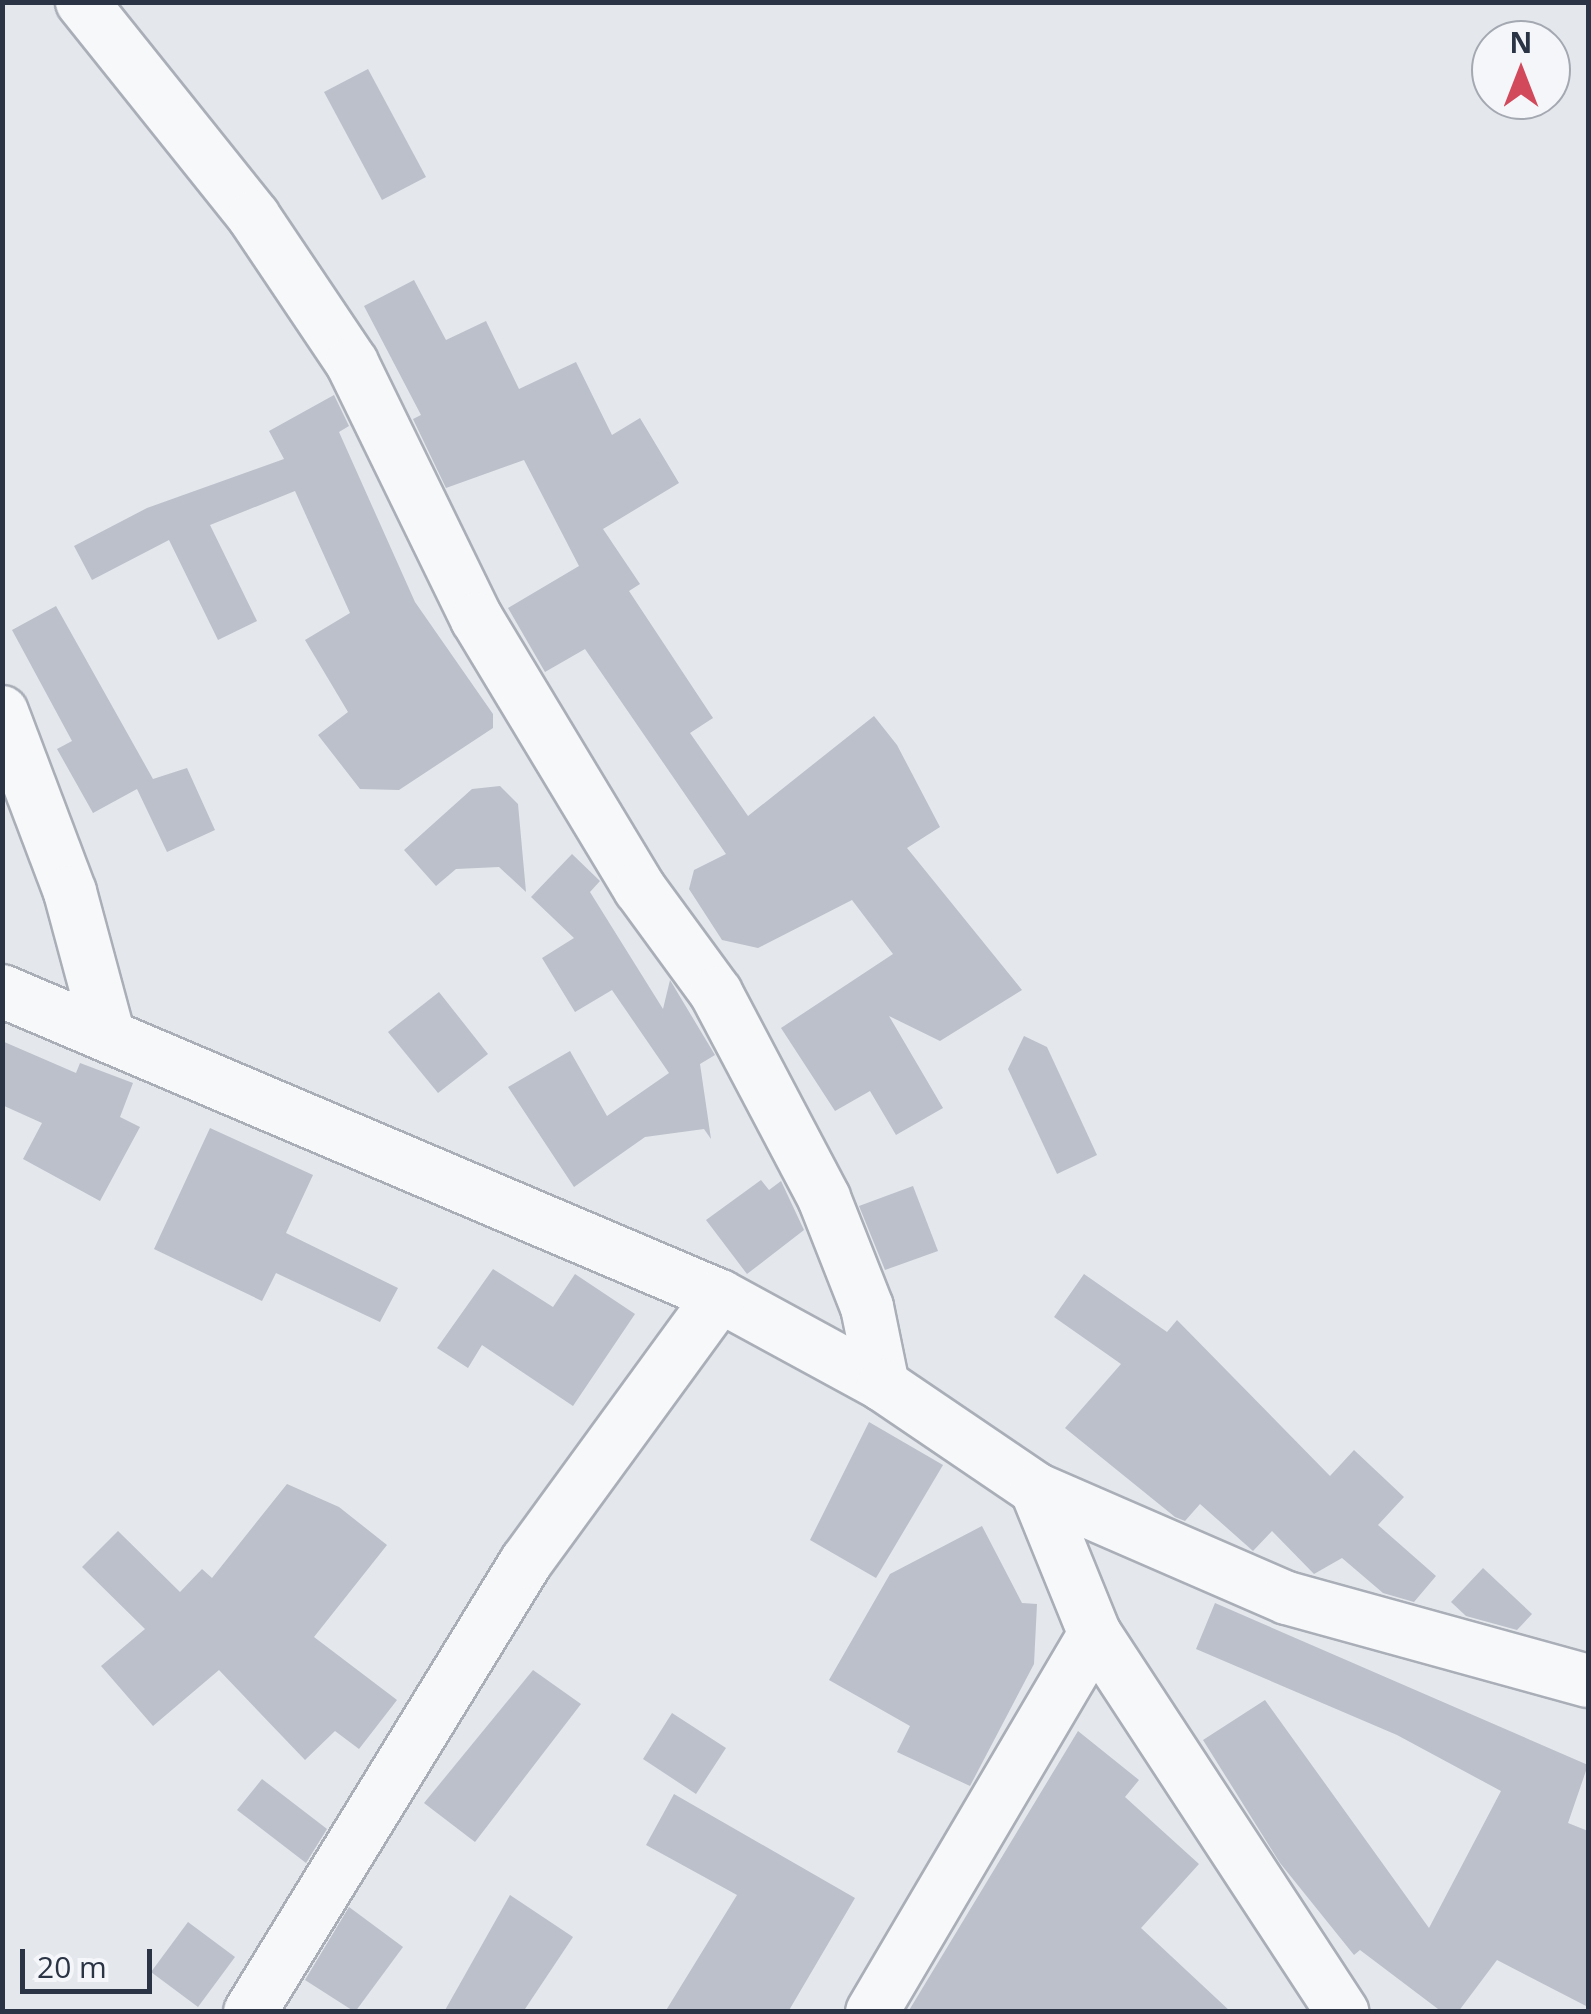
<!DOCTYPE html>
<html>
<head>
<meta charset="utf-8">
<style>
  body { margin:0 }
  #map { position:relative; width:1591px; height:2014px; overflow:hidden; background:#e4e7ec; font-family:"Open Sans",sans-serif }
  div>[style] { position:absolute }
  .building>* { inset:0; background:#bbc0ca }
  .roads { filter:drop-shadow(2px 0 #a9aeb7) drop-shadow(-2px 0 #a9aeb7) drop-shadow(0 2px #a9aeb7) drop-shadow(0 -2px #a9aeb7) }
  .minor>* { height:52px; margin:-26px; padding:0 26px; transform-origin:26px; border-radius:26px; background:#f7f8fa }
  span { translate:-50% -50%; white-space:nowrap; text-align:center; line-height:1.15; -webkit-text-stroke:9px #f4f6f9; paint-order:stroke }
  .frame { position:absolute; inset:0; border:5px solid #2b3445; pointer-events:none }
  .north { position:absolute; left:1471px; top:20px; width:100px; height:100px; box-sizing:border-box; background:#f4f6f9; border:2px solid #a4a8b1; border-radius:50%; rotate:0deg; font-size:28px; font-weight:700; line-height:40px; text-align:center; color:#2b3445 }
  .north::after { content:''; display:block; margin:auto; width:35px; height:45px; background:#d1495b; clip-path:polygon(50% 0,100% 100%,50% 72%,0 100%) }
  .scale { position:absolute; left:20px; top:1949px; width:132px; height:45px; box-sizing:border-box; border:5px solid #2b3445; border-top:0; padding-left:12px; font-size:30px; line-height:35px; white-space:nowrap; color:#2b3445; -webkit-text-stroke:8px #f4f6f9; paint-order:stroke }
</style>
</head>
<body>
<div id="map">
  <div class="building">
    <div style="clip-path:polygon(368px 69px,426px 177px,382px 200px,324px 92px)"></div>
    <div style="clip-path:polygon(414px 280px,446px 340px,486px 321px,519px 389px,576px 362px,612px 435px,640px 418px,679px 483px,603px 529px,640px 584px,629px 591px,713px 718px,690px 733px,748px 816px,874px 716px,897px 745px,940px 827px,907px 848px,1022px 990px,940px 1041px,889px 1016px,943px 1108px,896px 1135px,870px 1091px,835px 1111px,781px 1028px,893px 954px,852px 900px,758px 948px,722px 940px,689px 889px,694px 870px,726px 854px,585px 649px,545px 672px,508px 608px,579px 566px,524px 460px,446px 488px,413px 419px,421px 415px,364px 306px)"></div>
    <div style="clip-path:polygon(334px 395px,349px 426px,339px 432px,415px 602px,493px 714px,493px 728px,399px 790px,360px 789px,318px 735px,348px 712px,305px 640px,350px 613px,295px 491px,210px 525px,257px 621px,218px 640px,169px 540px,92px 580px,74px 546px,147px 508px,284px 459px,269px 431px)"></div>
    <div style="clip-path:polygon(56px 606px,153px 779px,187px 768px,215px 830px,167px 852px,137px 789px,93px 813px,57px 749px,72px 741px,12px 630px)"></div>
    <div style="clip-path:polygon(500px 786px,518px 804px,526px 892px,499px 867px,456px 869px,436px 886px,404px 850px,472px 789px)"></div>
    <div style="clip-path:polygon(572px 854px,600px 881px,590px 892px,663px 1009px,670px 980px,715px 1055px,700px 1064px,711px 1139px,704px 1129px,645px 1137px,574px 1187px,508px 1087px,570px 1051px,607px 1116px,669px 1073px,612px 990px,575px 1012px,542px 958px,574px 938px,531px 897px)"></div>
    <div style="clip-path:polygon(439px 992px,488px 1054px,438px 1093px,388px 1032px)"></div>
    <div style="clip-path:polygon(1024px 1036px,1047px 1047px,1097px 1155px,1057px 1174px,1008px 1069px)"></div>
    <div style="clip-path:polygon(2px 1041px,76px 1073px,80px 1063px,133px 1083px,120px 1117px,140px 1127px,100px 1201px,23px 1159px,42px 1123px,2px 1105px)"></div>
    <div style="clip-path:polygon(210px 1128px,313px 1175px,286px 1233px,398px 1288px,380px 1322px,276px 1273px,262px 1301px,154px 1249px)"></div>
    <div style="clip-path:polygon(761px 1180px,769px 1190px,781px 1181px,804px 1230px,747px 1274px,706px 1220px)"></div>
    <div style="clip-path:polygon(913px 1186px,938px 1251px,885px 1270px,859px 1206px)"></div>
    <div style="clip-path:polygon(493px 1269px,553px 1307px,575px 1274px,635px 1314px,573px 1406px,482px 1345px,468px 1368px,437px 1348px)"></div>
    <div style="clip-path:polygon(1084px 1274px,1167px 1332px,1177px 1320px,1330px 1476px,1354px 1450px,1404px 1497px,1378px 1525px,1436px 1576px,1414px 1602px,1383px 1593px,1342px 1558px,1314px 1574px,1272px 1531px,1253px 1551px,1200px 1504px,1185px 1521px,1175px 1517px,1065px 1428px,1121px 1364px,1054px 1317px)"></div>
    <div style="clip-path:polygon(869px 1422px,943px 1465px,876px 1578px,810px 1540px)"></div>
    <div style="clip-path:polygon(287px 1484px,339px 1507px,387px 1545px,314px 1637px,397px 1700px,359px 1749px,335px 1731px,305px 1760px,219px 1670px,153px 1726px,101px 1666px,145px 1629px,82px 1567px,118px 1531px,180px 1592px,202px 1569px,212px 1578px)"></div>
    <div style="clip-path:polygon(982px 1526px,1022px 1603px,1037px 1604px,1034px 1664px,970px 1786px,897px 1752px,910px 1726px,829px 1680px,890px 1574px)"></div>
    <div style="clip-path:polygon(1483px 1568px,1532px 1614px,1517px 1630px,1466px 1616px,1451px 1602px)"></div>
    <div style="clip-path:polygon(1215px 1603px,1588px 1765px,1568px 1823px,1588px 1831px,1588px 2007px,1497px 1960px,1458px 2012px,1442px 2012px,1360px 1950px,1354px 1955px,1280px 1863px,1203px 1740px,1265px 1700px,1429px 1928px,1501px 1791px,1397px 1735px,1196px 1649px)"></div>
    <div style="clip-path:polygon(533px 1670px,581px 1704px,475px 1842px,424px 1803px)"></div>
    <div style="clip-path:polygon(672px 1713px,726px 1748px,696px 1794px,643px 1759px)"></div>
    <div style="clip-path:polygon(1078px 1731px,1139px 1780px,1125px 1797px,1199px 1864px,1141px 1928px,1231px 2012px,908px 2012px)"></div>
    <div style="clip-path:polygon(262px 1779px,327px 1829px,306px 1863px,237px 1810px)"></div>
    <div style="clip-path:polygon(674px 1794px,855px 1898px,788px 2012px,665px 2012px,737px 1895px,646px 1845px)"></div>
    <div style="clip-path:polygon(510px 1895px,573px 1937px,523px 2012px,444px 2012px)"></div>
    <div style="clip-path:polygon(349px 1907px,403px 1947px,355px 2012px,305px 1980px)"></div>
    <div style="clip-path:polygon(188px 1922px,235px 1957px,198px 2007px,151px 1972px)"></div>
  </div>
  <div class="roads">
    <div class="minor">
      <div style="left:82px;top:2px;width:275px;rotate:51.3deg"></div>
      <div style="left:254px;top:217px;width:176px;rotate:56.1deg"></div>
      <div style="left:352px;top:363px;width:285px;rotate:64deg"></div>
      <div style="left:477px;top:619px;width:315px;rotate:58.9deg"></div>
      <div style="left:640px;top:889px;width:129px;rotate:53.8deg"></div>
      <div style="left:716px;top:993px;width:232px;rotate:62.2deg"></div>
      <div style="left:824px;top:1198px;width:117px;rotate:68.5deg"></div>
      <div style="left:867px;top:1307px;width:80px;rotate:78.4deg"></div>
      <div style="left:2px;top:712px;width:192px;rotate:69.3deg"></div>
      <div style="left:70px;top:892px;width:142px;rotate:74.9deg"></div>
      <div style="left:2px;top:991px;width:780px;rotate:23.02deg"></div>
      <div style="left:720px;top:1296px;width:186px;rotate:28.6deg"></div>
      <div style="left:883px;top:1385px;width:185px;rotate:34.2deg"></div>
      <div style="left:1036px;top:1489px;width:274px;rotate:23.5deg"></div>
      <div style="left:1287px;top:1598px;width:312px;rotate:15.4deg"></div>
      <div style="left:1036px;top:1489px;width:157px;rotate:67.9deg"></div>
      <div style="left:1095px;top:1634px;width:452px;rotate:56.8deg"></div>
      <div style="left:250px;top:2012px;width:528px;rotate:-58.48deg"></div>
      <div style="left:526px;top:1562px;width:329px;rotate:-53.9deg"></div>
      <div style="left:872px;top:2012px;width:439px;rotate:-59.5deg"></div>
    </div>
  </div>
  <div class="frame"></div>
  <div class="north">N</div>
  <div class="scale">20 m</div>
</div>
</body>
</html>
